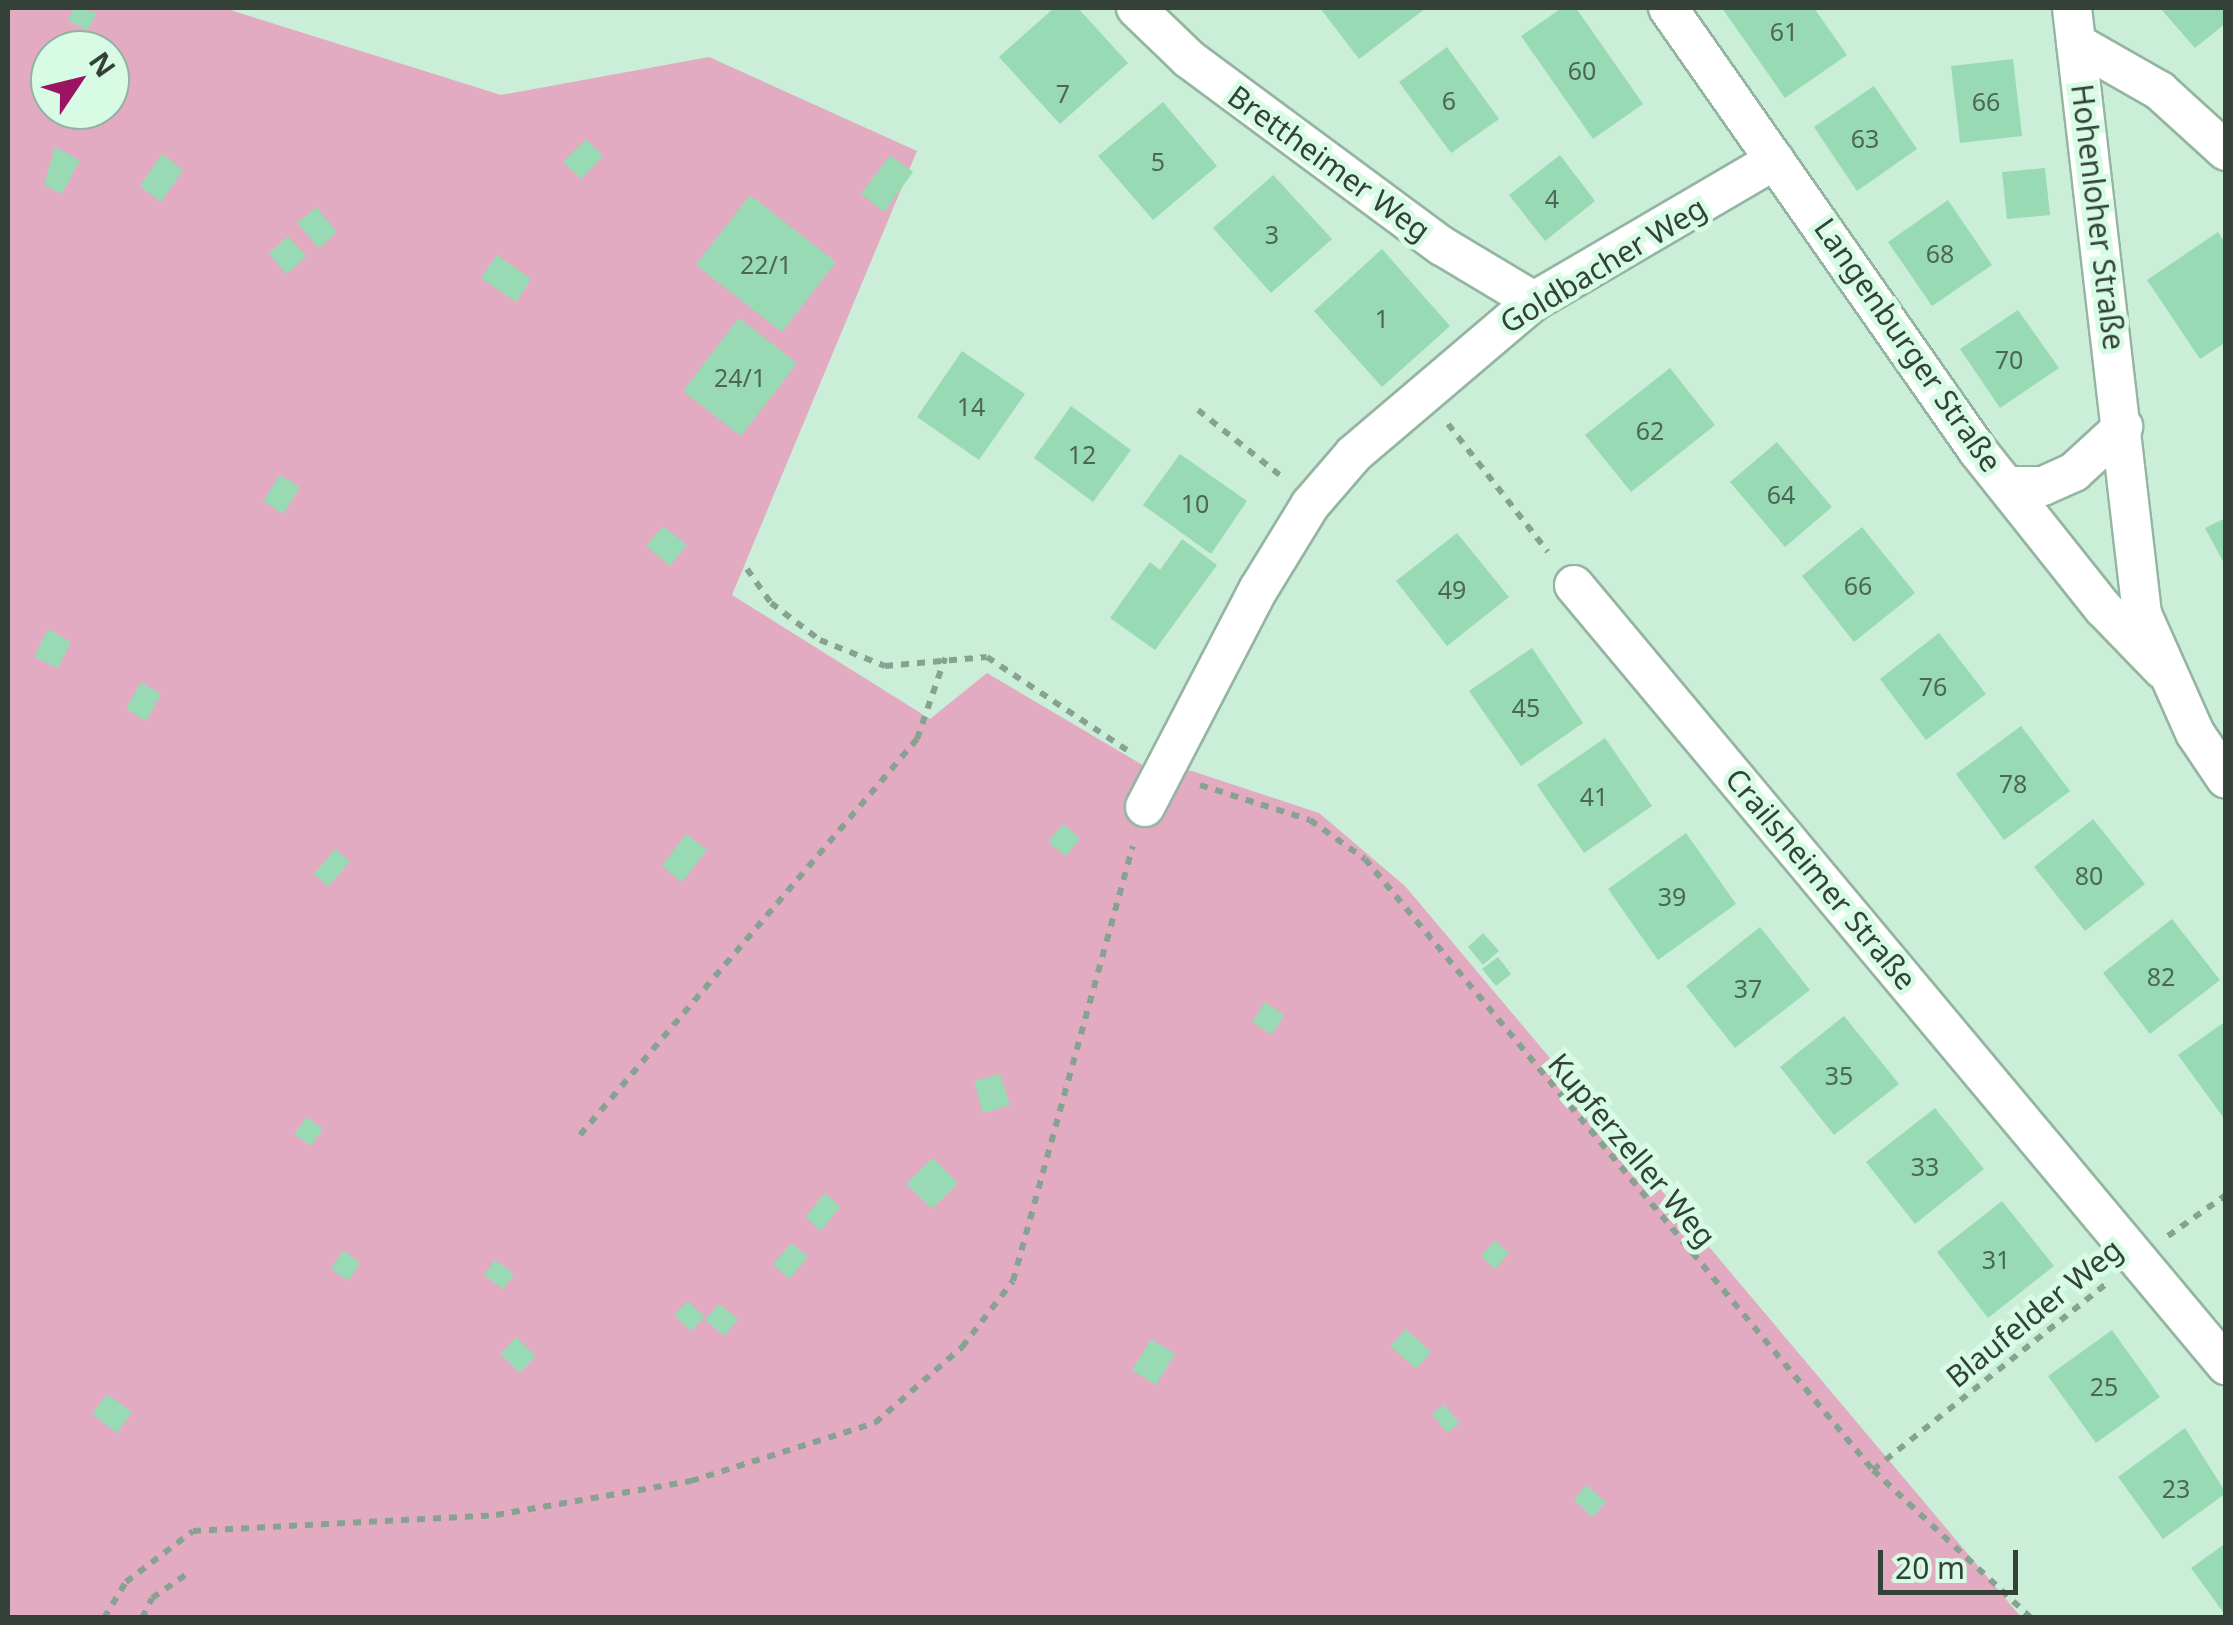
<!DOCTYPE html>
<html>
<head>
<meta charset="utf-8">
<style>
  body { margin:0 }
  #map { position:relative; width:2233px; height:1625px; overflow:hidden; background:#caeed8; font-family:"Noto Sans",sans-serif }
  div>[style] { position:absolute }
  .green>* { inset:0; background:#e2abc2 }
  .building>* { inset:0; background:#98dab3 }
  .path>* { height:6px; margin-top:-3px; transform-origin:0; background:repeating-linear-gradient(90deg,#88a292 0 8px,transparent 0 16px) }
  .roads { filter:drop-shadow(2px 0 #93b5a1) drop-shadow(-2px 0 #93b5a1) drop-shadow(0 2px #93b5a1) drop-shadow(0 -2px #93b5a1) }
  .minor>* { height:38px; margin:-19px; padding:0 19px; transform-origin:19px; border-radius:19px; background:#fff }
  span { translate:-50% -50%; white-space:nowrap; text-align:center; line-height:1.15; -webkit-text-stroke:10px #d7fbe5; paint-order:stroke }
  .number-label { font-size:25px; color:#4c6757 }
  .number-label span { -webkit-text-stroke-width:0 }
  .street-label { font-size:30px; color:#334138 }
  .frame { position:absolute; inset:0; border:10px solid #334138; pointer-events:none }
  .north { position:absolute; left:30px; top:30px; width:100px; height:100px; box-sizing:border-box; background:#d7fbe5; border:2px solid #95b1a0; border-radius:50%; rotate:55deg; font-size:28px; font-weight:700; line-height:40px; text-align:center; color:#334138 }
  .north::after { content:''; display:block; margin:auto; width:35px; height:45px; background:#9c1363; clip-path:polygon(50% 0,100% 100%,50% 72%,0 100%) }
  .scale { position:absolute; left:1878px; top:1550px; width:140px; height:45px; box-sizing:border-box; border:5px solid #334138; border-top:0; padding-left:12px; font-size:30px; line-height:35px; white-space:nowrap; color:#334138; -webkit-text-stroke:8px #d7fbe5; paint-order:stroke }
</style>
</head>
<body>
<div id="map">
  <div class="green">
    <div style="clip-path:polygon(evenodd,8px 8px,224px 8px,501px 95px,709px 57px,917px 151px,732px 595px,930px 719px,987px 673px,1146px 767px,1192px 771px,1319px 813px,1405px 886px,2021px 1617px,8px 1618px,8px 8px,50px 50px,110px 50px,110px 110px,50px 110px,50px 50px)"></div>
  </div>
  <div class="building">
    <div style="clip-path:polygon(74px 8px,97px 12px,88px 30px,68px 20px)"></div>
    <div style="clip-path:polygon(1054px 8px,1078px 8px,1128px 63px,1060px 124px,999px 57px)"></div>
    <div style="clip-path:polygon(1320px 8px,1426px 8px,1359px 59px)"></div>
    <div style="clip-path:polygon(1562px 8px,1576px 8px,1643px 104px,1593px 139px,1521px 36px)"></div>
    <div style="clip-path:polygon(1722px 8px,1814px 8px,1847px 55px,1785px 98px)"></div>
    <div style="clip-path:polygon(2160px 8px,2226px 8px,2226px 23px,2195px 48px)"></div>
    <div style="clip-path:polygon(1447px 47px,1499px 119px,1451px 153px,1399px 82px)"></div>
    <div style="clip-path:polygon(2013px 59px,2022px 136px,1960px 143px,1951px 66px)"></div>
    <div style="clip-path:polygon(1874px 86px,1917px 149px,1857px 191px,1814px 127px)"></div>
    <div style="clip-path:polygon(1163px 102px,1217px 166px,1153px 220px,1098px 156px)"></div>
    <div style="clip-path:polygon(586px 139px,603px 156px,581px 179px,563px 162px)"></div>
    <div style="clip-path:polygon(55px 147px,80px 160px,62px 194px,44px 185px)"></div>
    <div style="clip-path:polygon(162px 154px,183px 170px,161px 202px,140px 186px)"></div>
    <div style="clip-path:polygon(890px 155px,913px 172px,884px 212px,861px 194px)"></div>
    <div style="clip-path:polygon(1560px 155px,1595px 201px,1545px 241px,1509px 195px)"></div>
    <div style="clip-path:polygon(2045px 168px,2050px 215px,2007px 219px,2002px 172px)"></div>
    <div style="clip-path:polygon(1273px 175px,1332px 239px,1271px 293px,1213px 228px)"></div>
    <div style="clip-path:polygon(750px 195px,836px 262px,782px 332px,696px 265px)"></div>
    <div style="clip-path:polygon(1948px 200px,1992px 265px,1932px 306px,1888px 242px)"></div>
    <div style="clip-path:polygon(316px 207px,337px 232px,319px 248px,297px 223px)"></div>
    <div style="clip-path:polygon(2218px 232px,2226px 244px,2226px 342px,2200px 359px,2147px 280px)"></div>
    <div style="clip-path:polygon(288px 236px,306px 256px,287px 274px,269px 254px)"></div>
    <div style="clip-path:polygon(1382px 249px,1450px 326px,1382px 387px,1314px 311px)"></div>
    <div style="clip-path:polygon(497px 255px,531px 279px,516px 302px,481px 278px)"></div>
    <div style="clip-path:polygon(2018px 310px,2059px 368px,2000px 408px,1960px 349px)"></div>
    <div style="clip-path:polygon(739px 318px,797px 363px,741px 436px,683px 391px)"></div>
    <div style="clip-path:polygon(962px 351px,1025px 394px,979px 460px,917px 417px)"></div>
    <div style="clip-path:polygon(1670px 368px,1715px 425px,1631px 492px,1585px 435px)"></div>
    <div style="clip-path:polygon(1071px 406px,1131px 450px,1093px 502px,1034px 458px)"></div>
    <div style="clip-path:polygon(1777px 442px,1832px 507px,1785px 547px,1730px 482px)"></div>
    <div style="clip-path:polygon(1180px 454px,1247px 501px,1211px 554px,1143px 505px)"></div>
    <div style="clip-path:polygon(280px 475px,300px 487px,283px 514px,263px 501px)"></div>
    <div style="clip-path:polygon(2226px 518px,2226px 567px,2205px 528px)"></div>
    <div style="clip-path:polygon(663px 526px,687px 545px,670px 566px,646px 546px)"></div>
    <div style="clip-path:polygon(1862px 527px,1915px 593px,1854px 642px,1802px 576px)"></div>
    <div style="clip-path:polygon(1457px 533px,1509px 597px,1447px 646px,1396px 581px)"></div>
    <div style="clip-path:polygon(1182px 539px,1217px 565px,1155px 650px,1110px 618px,1150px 562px,1160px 570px)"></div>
    <div style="clip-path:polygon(48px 629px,71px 642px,58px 668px,34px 657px)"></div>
    <div style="clip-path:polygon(1939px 633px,1986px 694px,1926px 740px,1880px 679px)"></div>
    <div style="clip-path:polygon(1532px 648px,1583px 723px,1521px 766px,1469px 691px)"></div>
    <div style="clip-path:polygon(141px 682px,161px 694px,146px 721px,126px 709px)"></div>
    <div style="clip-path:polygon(2021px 726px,2070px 791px,2004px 840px,1956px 774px)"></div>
    <div style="clip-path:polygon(1605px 738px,1652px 806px,1584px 853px,1537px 785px)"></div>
    <div style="clip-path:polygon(2093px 819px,2145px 884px,2085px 931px,2034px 867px)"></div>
    <div style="clip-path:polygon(1063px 824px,1080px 838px,1066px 856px,1048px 842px)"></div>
    <div style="clip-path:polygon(1686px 833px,1736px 904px,1658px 960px,1608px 889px)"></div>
    <div style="clip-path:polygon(686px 834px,707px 850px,682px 882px,662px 866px)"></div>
    <div style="clip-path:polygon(335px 849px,350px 861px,328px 887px,314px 874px)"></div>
    <div style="clip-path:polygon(2172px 919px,2220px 980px,2150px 1034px,2103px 973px)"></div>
    <div style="clip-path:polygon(1760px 927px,1810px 990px,1735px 1048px,1686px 986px)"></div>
    <div style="clip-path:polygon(1483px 933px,1499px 951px,1483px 965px,1468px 947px)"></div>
    <div style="clip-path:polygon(1498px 957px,1511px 974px,1496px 986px,1482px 969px)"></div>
    <div style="clip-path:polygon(1265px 1002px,1284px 1015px,1272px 1035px,1252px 1022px)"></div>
    <div style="clip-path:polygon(1844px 1016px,1899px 1084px,1834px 1135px,1780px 1067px)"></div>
    <div style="clip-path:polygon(2226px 1021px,2226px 1121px,2178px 1055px)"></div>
    <div style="clip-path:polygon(1000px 1074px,1010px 1105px,983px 1113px,974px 1081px)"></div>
    <div style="clip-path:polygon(1935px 1108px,1984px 1169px,1915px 1224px,1866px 1162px)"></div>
    <div style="clip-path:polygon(307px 1117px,323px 1129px,311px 1146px,294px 1134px)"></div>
    <div style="clip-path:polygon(933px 1158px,958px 1183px,932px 1209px,906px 1184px)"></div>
    <div style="clip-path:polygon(825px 1193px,840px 1207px,821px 1231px,805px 1217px)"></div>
    <div style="clip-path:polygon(2002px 1201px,2054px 1266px,1988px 1318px,1937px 1252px)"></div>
    <div style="clip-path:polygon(1495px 1240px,1509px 1253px,1495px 1269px,1481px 1256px)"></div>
    <div style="clip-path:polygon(792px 1243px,808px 1257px,789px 1279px,773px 1264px)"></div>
    <div style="clip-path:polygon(343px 1250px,360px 1263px,348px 1281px,331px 1269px)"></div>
    <div style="clip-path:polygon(495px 1260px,514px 1274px,503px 1289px,484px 1275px)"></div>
    <div style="clip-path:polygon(688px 1301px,705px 1317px,691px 1331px,674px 1315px)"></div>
    <div style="clip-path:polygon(719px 1304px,738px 1319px,725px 1336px,705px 1320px)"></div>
    <div style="clip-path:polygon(1406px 1329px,1431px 1352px,1416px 1369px,1390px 1346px)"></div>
    <div style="clip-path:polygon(2112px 1330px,2160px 1397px,2096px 1443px,2048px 1376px)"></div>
    <div style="clip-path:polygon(516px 1337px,536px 1356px,520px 1373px,500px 1354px)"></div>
    <div style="clip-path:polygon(1151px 1339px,1175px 1354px,1156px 1385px,1132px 1370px)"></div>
    <div style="clip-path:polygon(107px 1394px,132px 1412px,117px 1433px,92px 1414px)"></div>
    <div style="clip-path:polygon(1444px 1404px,1459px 1423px,1447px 1433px,1432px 1414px)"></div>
    <div style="clip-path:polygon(2185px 1428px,2226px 1493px,2163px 1539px,2118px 1477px)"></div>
    <div style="clip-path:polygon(1586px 1485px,1606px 1502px,1593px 1517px,1574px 1500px)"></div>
    <div style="clip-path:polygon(2226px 1543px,2226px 1616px,2191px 1568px)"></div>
  </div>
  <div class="path">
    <div style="left:1198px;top:410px;width:106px;rotate:38.5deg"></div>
    <div style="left:1448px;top:424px;width:162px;rotate:52deg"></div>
    <div style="left:747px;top:569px;width:42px;rotate:54.8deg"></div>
    <div style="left:771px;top:603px;width:61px;rotate:37.1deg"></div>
    <div style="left:820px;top:640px;width:70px;rotate:21.8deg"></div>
    <div style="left:885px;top:666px;width:102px;rotate:-5deg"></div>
    <div style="left:987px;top:657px;width:168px;rotate:33.6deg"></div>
    <div style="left:1200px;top:785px;width:115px;rotate:17.7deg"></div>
    <div style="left:1310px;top:820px;width:67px;rotate:35.3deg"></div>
    <div style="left:1365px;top:859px;width:795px;rotate:50.26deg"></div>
    <div style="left:1873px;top:1470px;width:216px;rotate:43.1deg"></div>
    <div style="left:580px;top:1135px;width:520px;rotate:-49.6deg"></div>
    <div style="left:917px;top:739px;width:86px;rotate:-70.9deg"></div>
    <div style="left:2168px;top:1236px;width:71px;rotate:-35.3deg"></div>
    <div style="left:1873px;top:1470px;width:300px;rotate:-38.6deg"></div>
    <div style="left:104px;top:1618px;width:42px;rotate:-58.6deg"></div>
    <div style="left:126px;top:1582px;width:84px;rotate:-37.3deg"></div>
    <div style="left:193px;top:1531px;width:303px;rotate:-3deg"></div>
    <div style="left:496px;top:1515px;width:198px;rotate:-9.9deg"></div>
    <div style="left:691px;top:1481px;width:193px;rotate:-17.5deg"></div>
    <div style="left:875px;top:1423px;width:116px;rotate:-41.1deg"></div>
    <div style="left:962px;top:1347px;width:83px;rotate:-52.3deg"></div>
    <div style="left:1013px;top:1281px;width:451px;rotate:-74.6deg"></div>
    <div style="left:142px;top:1618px;width:22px;rotate:-63deg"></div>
    <div style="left:152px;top:1598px;width:46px;rotate:-34.4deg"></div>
  </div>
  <div class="roads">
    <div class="minor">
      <div style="left:1136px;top:8px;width:74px;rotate:43.9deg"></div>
      <div style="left:1189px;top:59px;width:315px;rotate:36.5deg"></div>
      <div style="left:1442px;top:246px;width:107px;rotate:30.9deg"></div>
      <div style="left:1668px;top:8px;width:541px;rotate:55.02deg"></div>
      <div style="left:1978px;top:451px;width:201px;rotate:51.5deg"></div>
      <div style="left:2103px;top:608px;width:86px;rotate:45.9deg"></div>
      <div style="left:2072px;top:8px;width:610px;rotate:83.41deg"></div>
      <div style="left:2142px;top:614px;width:130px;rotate:66deg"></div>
      <div style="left:2195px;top:733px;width:55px;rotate:56deg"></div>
      <div style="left:2076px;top:43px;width:97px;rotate:29.7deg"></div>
      <div style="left:2160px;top:91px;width:89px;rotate:42.3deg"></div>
      <div style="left:2009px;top:486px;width:34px"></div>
      <div style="left:2043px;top:486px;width:34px;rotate:-24deg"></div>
      <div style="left:2074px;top:472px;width:67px;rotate:-42.6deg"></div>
      <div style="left:1574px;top:585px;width:1017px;rotate:50.11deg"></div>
      <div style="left:1145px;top:807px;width:245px;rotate:-62.5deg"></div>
      <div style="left:1258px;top:590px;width:100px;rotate:-58.5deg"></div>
      <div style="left:1310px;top:505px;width:67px;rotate:-49.2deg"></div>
      <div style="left:1354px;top:454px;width:236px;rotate:-40.4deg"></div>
      <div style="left:1534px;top:301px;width:279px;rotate:-30.3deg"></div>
    </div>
  </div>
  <div class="number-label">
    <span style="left:1784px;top:31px">61</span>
    <span style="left:1582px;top:70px">60</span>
    <span style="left:1063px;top:93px">7</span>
    <span style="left:1449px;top:100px">6</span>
    <span style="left:1986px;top:101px">66</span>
    <span style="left:1865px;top:138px">63</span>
    <span style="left:1158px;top:161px">5</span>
    <span style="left:1552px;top:198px">4</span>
    <span style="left:1272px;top:234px">3</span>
    <span style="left:1940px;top:253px">68</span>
    <span style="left:766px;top:264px">22/1</span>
    <span style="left:1382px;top:318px">1</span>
    <span style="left:2009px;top:359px">70</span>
    <span style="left:740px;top:377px">24/1</span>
    <span style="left:971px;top:406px">14</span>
    <span style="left:1650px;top:430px">62</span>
    <span style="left:1082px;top:454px">12</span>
    <span style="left:1781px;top:494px">64</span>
    <span style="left:1195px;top:503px">10</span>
    <span style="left:1858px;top:585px">66</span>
    <span style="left:1452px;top:589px">49</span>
    <span style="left:1933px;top:686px">76</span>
    <span style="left:1526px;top:707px">45</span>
    <span style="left:2013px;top:783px">78</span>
    <span style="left:1594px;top:796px">41</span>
    <span style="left:2089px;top:875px">80</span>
    <span style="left:1672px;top:896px">39</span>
    <span style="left:2161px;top:976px">82</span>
    <span style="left:1748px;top:988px">37</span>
    <span style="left:1839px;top:1075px">35</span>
    <span style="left:1925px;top:1166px">33</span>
    <span style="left:1996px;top:1259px">31</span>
    <span style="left:2104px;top:1386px">25</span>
    <span style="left:2176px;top:1488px">23</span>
  </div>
  <div class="street-label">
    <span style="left:1329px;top:163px;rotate:36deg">Brettheimer Weg</span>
    <span style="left:2098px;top:217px;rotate:83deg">Hohenloher Straße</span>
    <span style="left:1603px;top:265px;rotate:-31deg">Goldbacher Weg</span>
    <span style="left:1908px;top:345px;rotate:55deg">Langenburger Straße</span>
    <span style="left:1821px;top:879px;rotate:50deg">Crailsheimer Straße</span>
    <span style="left:1632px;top:1150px;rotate:50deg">Kupferzeller Weg</span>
    <span style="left:2034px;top:1313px;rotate:-39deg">Blaufelder Weg</span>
  </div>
  <div class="frame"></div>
  <div class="north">N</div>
  <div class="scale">20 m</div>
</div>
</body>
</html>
